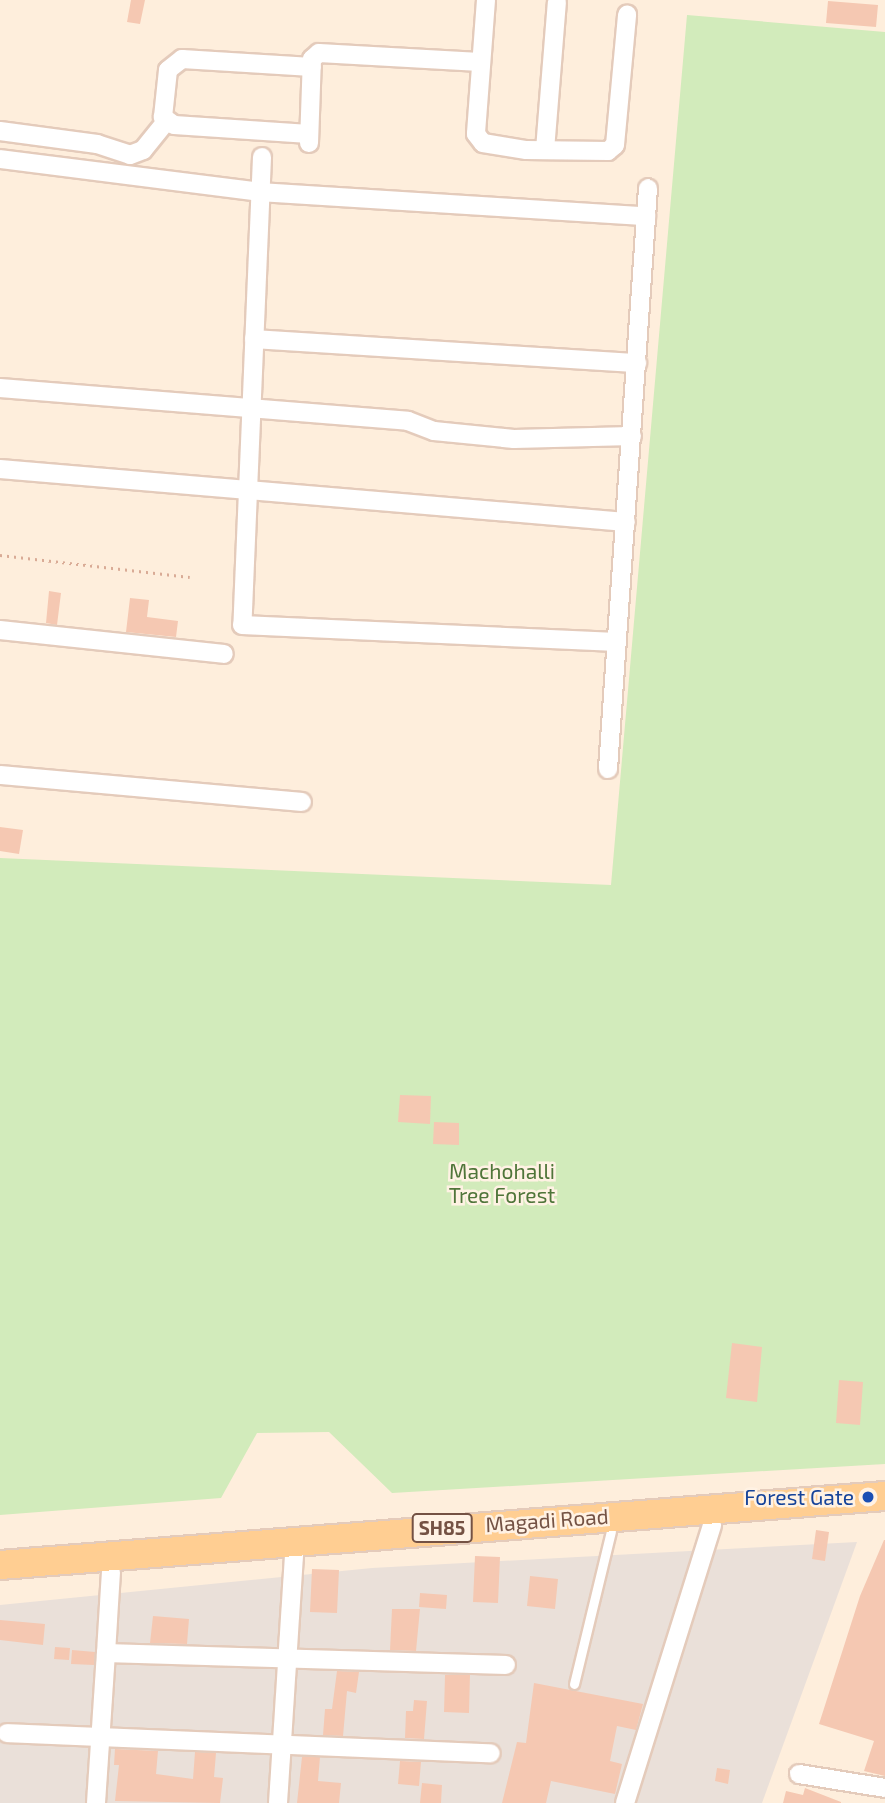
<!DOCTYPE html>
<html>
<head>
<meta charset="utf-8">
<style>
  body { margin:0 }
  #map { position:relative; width:885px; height:1803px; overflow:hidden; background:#feeedc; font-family:"Exo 2",sans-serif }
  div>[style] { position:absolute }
  .industrial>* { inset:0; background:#eae0d9 }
  .green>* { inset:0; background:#d2ebbb }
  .building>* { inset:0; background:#f5c8b2 }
  .path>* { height:2.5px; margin-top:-1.25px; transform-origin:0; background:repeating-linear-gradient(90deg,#d9ab96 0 2px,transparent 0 7px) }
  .roads { filter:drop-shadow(2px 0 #e4cbbb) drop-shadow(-2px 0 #e4cbbb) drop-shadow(0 2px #e4cbbb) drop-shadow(0 -2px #e4cbbb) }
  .service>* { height:9px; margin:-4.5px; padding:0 4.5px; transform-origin:4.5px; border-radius:4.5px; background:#fff }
  .minor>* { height:18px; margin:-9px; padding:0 9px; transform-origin:9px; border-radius:9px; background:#fff }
  .primary>* { height:28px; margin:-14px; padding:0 14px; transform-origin:14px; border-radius:14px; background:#ffce92 }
  .dots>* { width:19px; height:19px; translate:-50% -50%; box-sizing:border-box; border:4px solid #fff2e4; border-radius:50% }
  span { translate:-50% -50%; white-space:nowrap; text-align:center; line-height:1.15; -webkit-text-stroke:5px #fff2e4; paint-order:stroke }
  .shield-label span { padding:2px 5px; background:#fff2e4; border:2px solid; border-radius:5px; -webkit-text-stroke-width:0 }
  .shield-label { font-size:19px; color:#745244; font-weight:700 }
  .park-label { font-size:21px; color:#4f7539 }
  .transit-label { font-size:21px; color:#164399 }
  .right { translate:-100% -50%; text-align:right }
  .street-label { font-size:21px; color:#745244 }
</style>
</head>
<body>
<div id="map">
  <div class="industrial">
    <div style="clip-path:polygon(857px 1542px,762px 1803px,0 1803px,0 1605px,372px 1568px)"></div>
  </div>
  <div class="green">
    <div style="clip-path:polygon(687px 15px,885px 32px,885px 1464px,392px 1493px,329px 1432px,257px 1433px,221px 1498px,0 1515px,0 858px,611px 885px)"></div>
  </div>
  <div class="building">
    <div style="clip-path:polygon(131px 0,145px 0,140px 24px,127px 22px)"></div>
    <div style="clip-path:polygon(828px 1px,878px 5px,876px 27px,826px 23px)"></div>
    <div style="clip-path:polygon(49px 591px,61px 593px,57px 625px,46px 623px)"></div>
    <div style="clip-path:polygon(130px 598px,149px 600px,147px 617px,178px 621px,176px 637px,126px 632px)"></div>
    <div style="clip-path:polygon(0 827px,23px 830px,19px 854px,0 851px)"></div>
    <div style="clip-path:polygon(400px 1095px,431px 1096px,430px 1124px,398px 1122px)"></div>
    <div style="clip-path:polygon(434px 1122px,459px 1123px,459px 1145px,433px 1144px)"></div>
    <div style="clip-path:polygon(732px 1343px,762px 1347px,757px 1402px,726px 1398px)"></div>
    <div style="clip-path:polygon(839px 1380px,863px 1382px,860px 1425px,836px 1423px)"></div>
    <div style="clip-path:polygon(816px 1530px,829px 1532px,825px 1561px,812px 1559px)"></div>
    <div style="clip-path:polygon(884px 1540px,885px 1540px,885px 1776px,864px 1771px,874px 1741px,819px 1724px,860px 1596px)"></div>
    <div style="clip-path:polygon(475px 1556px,500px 1557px,498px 1603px,473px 1602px)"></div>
    <div style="clip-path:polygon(312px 1569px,339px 1570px,337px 1613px,310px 1612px)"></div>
    <div style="clip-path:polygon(530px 1576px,558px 1579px,555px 1609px,527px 1606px)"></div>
    <div style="clip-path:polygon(420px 1593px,447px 1595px,446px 1609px,419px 1607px)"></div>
    <div style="clip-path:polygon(392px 1609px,420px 1609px,416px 1651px,390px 1650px)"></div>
    <div style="clip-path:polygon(153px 1616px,189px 1619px,187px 1644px,150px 1643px)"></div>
    <div style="clip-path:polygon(0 1620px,45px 1624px,43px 1645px,0 1640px)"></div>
    <div style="clip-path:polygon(55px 1647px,70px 1648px,69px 1660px,54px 1659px)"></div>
    <div style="clip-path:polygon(72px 1650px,95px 1652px,94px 1665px,71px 1664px)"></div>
    <div style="clip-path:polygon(337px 1671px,359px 1672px,356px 1693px,347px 1691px,343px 1736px,323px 1735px,325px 1709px,332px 1709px)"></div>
    <div style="clip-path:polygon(445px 1675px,470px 1675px,469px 1713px,444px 1712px)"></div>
    <div style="clip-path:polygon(534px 1683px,643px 1704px,636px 1730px,617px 1726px,610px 1761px,622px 1764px,615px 1794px,551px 1781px,546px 1803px,502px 1803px,517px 1742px,526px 1743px)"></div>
    <div style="clip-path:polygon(414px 1700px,427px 1701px,424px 1739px,405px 1738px,406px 1711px,413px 1711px)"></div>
    <div style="clip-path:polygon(115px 1749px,158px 1751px,156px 1774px,193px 1779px,195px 1752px,216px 1753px,214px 1777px,223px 1778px,220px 1803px,115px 1801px,119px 1765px,114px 1765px)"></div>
    <div style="clip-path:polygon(302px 1757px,320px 1757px,318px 1781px,341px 1783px,339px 1803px,297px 1803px)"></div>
    <div style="clip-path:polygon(400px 1761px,421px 1762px,419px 1786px,398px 1784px)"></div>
    <div style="clip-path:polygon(717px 1768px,730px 1770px,728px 1784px,715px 1781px)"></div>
    <div style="clip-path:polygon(422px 1783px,442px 1785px,441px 1803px,420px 1803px)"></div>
    <div style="clip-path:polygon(805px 1788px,841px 1802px,841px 1803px,783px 1803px,786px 1791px,803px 1795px)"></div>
  </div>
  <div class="path">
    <div style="left:0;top:555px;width:191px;rotate:6.6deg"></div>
  </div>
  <div class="roads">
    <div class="service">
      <div style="left:574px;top:1684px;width:157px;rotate:-76.4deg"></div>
    </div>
    <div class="minor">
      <div style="left:486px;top:0;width:134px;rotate:94.3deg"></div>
      <div style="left:476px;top:134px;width:11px;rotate:52deg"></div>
      <div style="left:483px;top:143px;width:44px;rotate:9.2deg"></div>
      <div style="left:526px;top:150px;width:82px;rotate:0.7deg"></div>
      <div style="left:608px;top:151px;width:9px;rotate:-41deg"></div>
      <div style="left:615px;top:145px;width:131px;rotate:-84.7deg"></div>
      <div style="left:0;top:131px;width:98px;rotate:7.6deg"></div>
      <div style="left:97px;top:144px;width:35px;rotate:18deg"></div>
      <div style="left:130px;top:155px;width:14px;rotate:-21deg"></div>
      <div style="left:143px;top:150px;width:36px;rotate:-51deg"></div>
      <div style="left:309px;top:134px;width:135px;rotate:-176.2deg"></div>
      <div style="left:174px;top:125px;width:14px;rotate:-144deg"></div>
      <div style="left:163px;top:117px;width:47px;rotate:-83.9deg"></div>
      <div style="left:168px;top:70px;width:18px;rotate:-38deg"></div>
      <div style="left:182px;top:59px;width:130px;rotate:3.5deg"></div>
      <div style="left:309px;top:143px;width:84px;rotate:-88deg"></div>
      <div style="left:312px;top:59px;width:9px;rotate:-41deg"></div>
      <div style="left:319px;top:53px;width:161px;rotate:3.2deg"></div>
      <div style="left:545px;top:150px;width:148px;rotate:-85.4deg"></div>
      <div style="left:262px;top:157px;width:468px;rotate:92.4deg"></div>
      <div style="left:242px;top:625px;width:375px;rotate:2.6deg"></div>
      <div style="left:0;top:159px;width:262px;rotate:7.2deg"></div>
      <div style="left:260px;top:192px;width:387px;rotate:3.6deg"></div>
      <div style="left:254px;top:339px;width:384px;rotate:3.6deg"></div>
      <div style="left:0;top:388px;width:409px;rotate:4.6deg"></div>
      <div style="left:408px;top:421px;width:28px;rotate:21deg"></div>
      <div style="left:434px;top:431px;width:80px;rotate:5.7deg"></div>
      <div style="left:514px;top:439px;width:118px;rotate:-1.5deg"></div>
      <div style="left:0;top:469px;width:628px;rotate:4.84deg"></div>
      <div style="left:0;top:630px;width:225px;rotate:6.1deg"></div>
      <div style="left:608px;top:769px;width:582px;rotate:-86.06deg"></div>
      <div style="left:0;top:775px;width:303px;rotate:5.1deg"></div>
      <div style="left:106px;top:1653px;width:81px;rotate:-86.5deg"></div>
      <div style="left:7px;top:1733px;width:484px;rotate:2.4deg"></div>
      <div style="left:799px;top:1774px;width:87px;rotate:9.2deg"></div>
      <div style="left:96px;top:1803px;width:150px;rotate:-86.2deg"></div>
      <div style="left:106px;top:1653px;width:400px;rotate:1.7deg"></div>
      <div style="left:278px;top:1803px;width:248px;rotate:-86.3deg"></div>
      <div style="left:625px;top:1803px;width:291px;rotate:-72.6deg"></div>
    </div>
    <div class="primary">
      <div style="left:0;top:1565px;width:888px;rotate:-4.46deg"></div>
    </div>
  </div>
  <div class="dots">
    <div style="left:868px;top:1497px;background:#1a4fb4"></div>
  </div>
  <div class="shield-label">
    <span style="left:442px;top:1528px">SH85</span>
  </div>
  <div class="park-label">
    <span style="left:502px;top:1183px">Machohalli<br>Tree Forest</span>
  </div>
  <div class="transit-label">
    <span class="right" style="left:854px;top:1497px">Forest Gate</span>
  </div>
  <div class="street-label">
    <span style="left:547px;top:1520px;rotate:-4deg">Magadi Road</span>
  </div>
</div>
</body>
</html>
